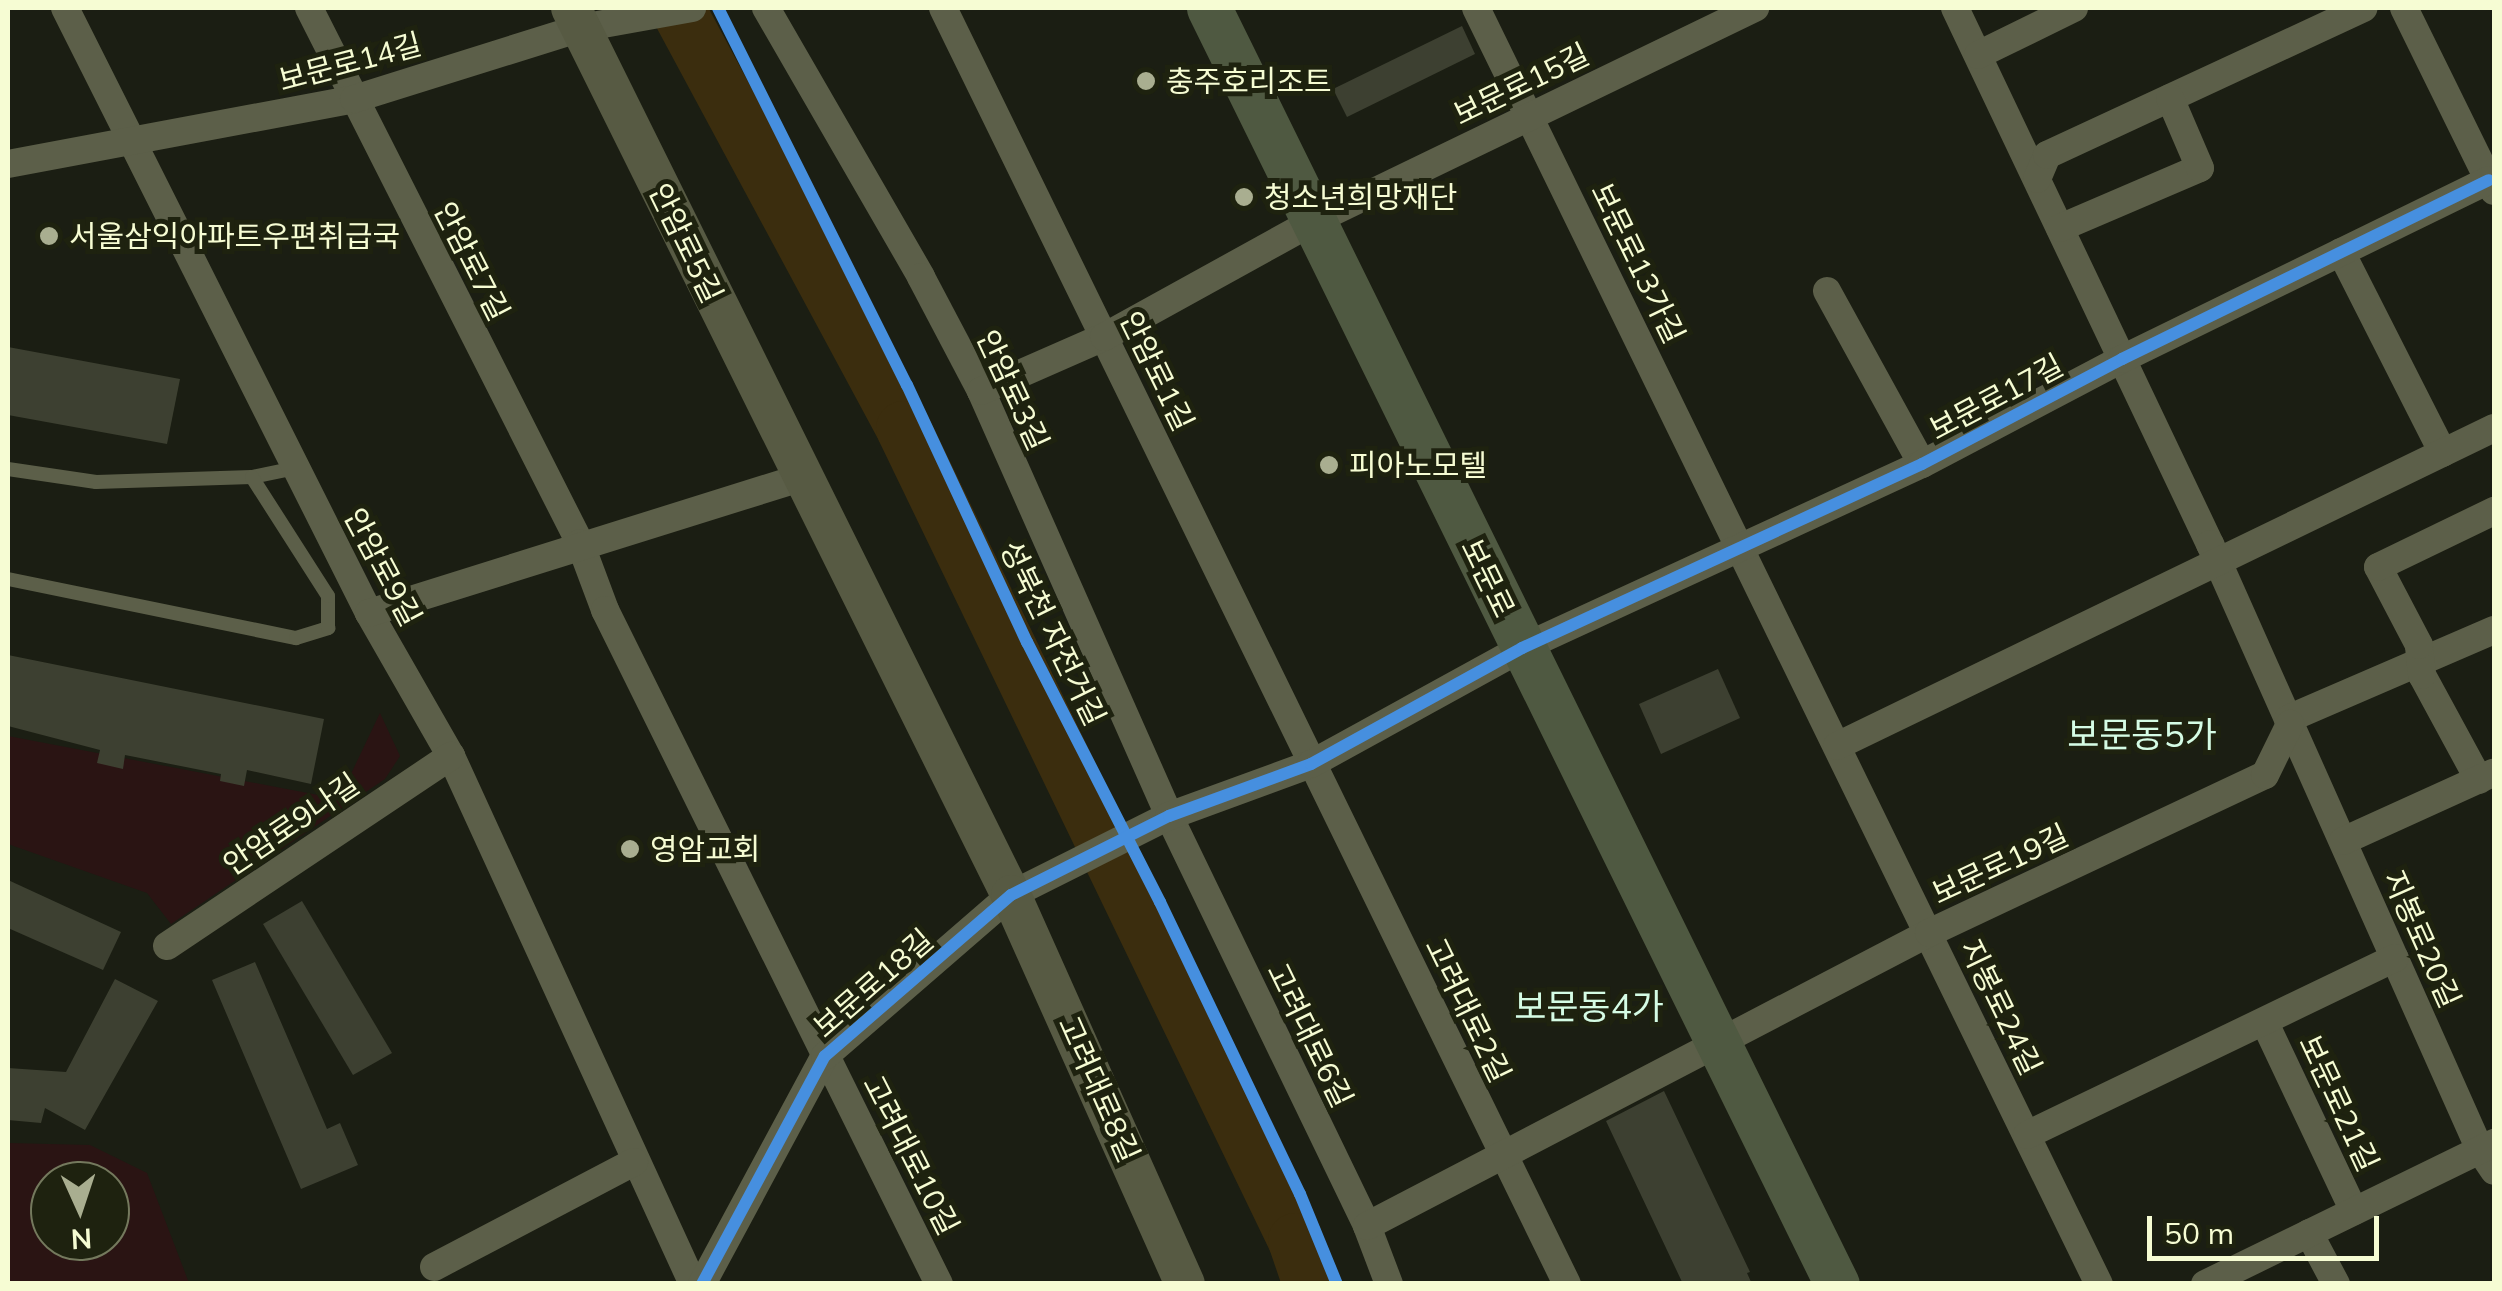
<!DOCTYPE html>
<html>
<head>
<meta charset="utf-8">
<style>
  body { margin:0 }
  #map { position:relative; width:2502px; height:1291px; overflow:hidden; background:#1b1e13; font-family:Mulish,"Noto Sans KR",sans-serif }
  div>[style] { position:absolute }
  .green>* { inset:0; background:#2a1413 }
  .river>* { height:55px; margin:-27.5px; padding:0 27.5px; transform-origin:27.5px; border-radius:27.5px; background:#3b2d0e }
  .building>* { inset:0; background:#3d4031 }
  .lane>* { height:14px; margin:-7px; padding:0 7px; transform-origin:7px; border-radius:7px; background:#5c5f49 }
  .street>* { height:28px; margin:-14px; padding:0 14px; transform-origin:14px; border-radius:14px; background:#5c5f49 }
  .secondary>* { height:40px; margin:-20px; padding:0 20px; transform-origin:20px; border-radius:20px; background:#575a43 }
  .primary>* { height:45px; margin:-22.5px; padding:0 22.5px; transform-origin:22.5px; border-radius:22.5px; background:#4f5941 }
  .cycleway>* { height:12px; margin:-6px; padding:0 6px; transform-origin:6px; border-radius:6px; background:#468fdf }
  .dots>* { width:28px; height:28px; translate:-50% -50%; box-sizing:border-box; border:5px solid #1e220f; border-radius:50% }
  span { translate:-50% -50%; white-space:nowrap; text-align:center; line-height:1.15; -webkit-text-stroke:10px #1e220f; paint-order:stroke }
  .street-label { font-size:30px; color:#f6fcd3 }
  .poi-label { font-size:30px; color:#f6fcd3 }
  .left { translate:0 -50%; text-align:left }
  .quarter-label { font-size:35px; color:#d5fce5 }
  .frame { position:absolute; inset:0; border:10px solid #f6fcd3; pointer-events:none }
  .north { position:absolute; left:30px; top:1161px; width:100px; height:100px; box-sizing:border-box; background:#1e220f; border:2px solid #74795d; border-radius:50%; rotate:177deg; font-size:28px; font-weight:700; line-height:40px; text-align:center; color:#f6fcd3 }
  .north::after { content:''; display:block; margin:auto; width:35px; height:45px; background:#a9ae90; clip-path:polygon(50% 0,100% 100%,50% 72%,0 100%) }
  .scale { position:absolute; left:2147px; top:1216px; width:232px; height:45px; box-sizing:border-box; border:5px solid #f6fcd3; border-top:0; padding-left:12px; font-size:30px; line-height:35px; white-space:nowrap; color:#f6fcd3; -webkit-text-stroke:8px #1e220f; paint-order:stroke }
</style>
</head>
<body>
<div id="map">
  <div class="green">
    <div style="clip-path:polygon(380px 713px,400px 756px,385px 779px,171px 924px,147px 893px,8px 844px,8px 736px,339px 799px)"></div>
    <div style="clip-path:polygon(evenodd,8px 1143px,90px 1145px,147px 1173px,189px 1283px,8px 1283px,8px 1143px,50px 1181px,110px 1181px,110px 1241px,50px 1241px,50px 1181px)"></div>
  </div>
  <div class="river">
    <div style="left:677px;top:8px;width:477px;rotate:61.7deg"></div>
    <div style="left:903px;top:428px;width:902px;rotate:64.23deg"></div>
    <div style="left:1295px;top:1240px;width:46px;rotate:71.2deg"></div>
  </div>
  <div class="building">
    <div style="clip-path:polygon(1462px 26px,1475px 54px,1347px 117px,1333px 89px)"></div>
    <div style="clip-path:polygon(8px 347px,180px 379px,167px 444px,8px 415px)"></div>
    <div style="clip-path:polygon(8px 655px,324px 719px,311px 784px,247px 770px,244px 786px,220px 781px,221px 774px,125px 755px,123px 769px,97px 763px,100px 750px,8px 726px)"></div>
    <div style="clip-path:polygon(1718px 669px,1740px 718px,1661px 754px,1639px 704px)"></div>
    <div style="clip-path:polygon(8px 880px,121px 932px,103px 970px,8px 928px)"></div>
    <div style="clip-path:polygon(302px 901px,392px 1053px,353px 1075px,263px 924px)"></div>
    <div style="clip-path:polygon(255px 962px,327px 1129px,340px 1123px,358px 1165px,301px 1189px,212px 980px)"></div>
    <div style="clip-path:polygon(115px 979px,158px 1001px,85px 1130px,45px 1108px,41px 1123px,8px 1120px,8px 1068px,66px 1072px)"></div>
    <div style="clip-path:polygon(1664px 1091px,1750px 1272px,1747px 1273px,1752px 1284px,1683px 1284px,1606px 1121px)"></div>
  </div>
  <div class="lane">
    <div style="left:8px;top:469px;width:89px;rotate:8.4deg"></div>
    <div style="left:96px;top:482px;width:156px;rotate:-1.8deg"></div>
    <div style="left:252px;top:477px;width:45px;rotate:-11.6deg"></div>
    <div style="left:8px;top:579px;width:294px;rotate:11.6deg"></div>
    <div style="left:296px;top:638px;width:34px;rotate:-17deg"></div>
    <div style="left:328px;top:628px;width:32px;rotate:-90deg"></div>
    <div style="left:328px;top:596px;width:141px;rotate:-122.6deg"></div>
  </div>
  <div class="street">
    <div style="left:65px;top:8px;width:677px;rotate:63.32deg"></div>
    <div style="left:369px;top:613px;width:165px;rotate:60.2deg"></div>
    <div style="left:451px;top:756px;width:581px;rotate:65.38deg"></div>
    <div style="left:309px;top:8px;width:600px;rotate:63.14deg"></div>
    <div style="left:580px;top:543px;width:72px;rotate:69.5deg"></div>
    <div style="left:605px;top:610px;width:752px;rotate:63.64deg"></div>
    <div style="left:766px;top:8px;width:310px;rotate:60deg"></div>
    <div style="left:921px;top:277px;width:129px;rotate:62.2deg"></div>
    <div style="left:981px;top:391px;width:465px;rotate:66.1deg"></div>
    <div style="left:1169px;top:816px;width:455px;rotate:64.2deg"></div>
    <div style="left:1367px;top:1226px;width:62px;rotate:69.2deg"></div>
    <div style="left:943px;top:8px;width:1420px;rotate:63.94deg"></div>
    <div style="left:1476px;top:8px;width:1420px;rotate:63.98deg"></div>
    <div style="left:1955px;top:8px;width:594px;rotate:64.56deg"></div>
    <div style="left:2210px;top:544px;width:663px;rotate:65.98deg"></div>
    <div style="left:2480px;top:1150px;width:25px;rotate:56deg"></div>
    <div style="left:2404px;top:8px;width:204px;rotate:63.8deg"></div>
    <div style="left:1978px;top:55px;width:107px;rotate:-26.1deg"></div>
    <div style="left:8px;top:164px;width:352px;rotate:-10.6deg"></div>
    <div style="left:354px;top:99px;width:238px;rotate:-17.4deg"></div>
    <div style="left:581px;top:28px;width:113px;rotate:-10.2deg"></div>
    <div style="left:2037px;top:179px;width:26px;rotate:-67deg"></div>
    <div style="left:2047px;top:155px;width:349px;rotate:-24.9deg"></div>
    <div style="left:2060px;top:228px;width:152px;rotate:-23.2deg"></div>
    <div style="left:2200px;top:168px;width:76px;rotate:-113.2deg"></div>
    <div style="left:2341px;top:252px;width:225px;rotate:63.1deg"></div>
    <div style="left:1827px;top:291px;width:197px;rotate:61.2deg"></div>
    <div style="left:981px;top:391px;width:134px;rotate:-23.7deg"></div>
    <div style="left:1104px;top:337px;width:242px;rotate:-28.9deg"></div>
    <div style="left:1316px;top:220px;width:488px;rotate:-25.8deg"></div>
    <div style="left:369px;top:613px;width:453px;rotate:-17.4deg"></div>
    <div style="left:2288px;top:719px;width:224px;rotate:-23.4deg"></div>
    <div style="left:1837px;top:746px;width:730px;rotate:-25.83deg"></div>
    <div style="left:2479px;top:780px;width:119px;rotate:-118.5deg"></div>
    <div style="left:2422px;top:675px;width:30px;rotate:-96deg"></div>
    <div style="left:2419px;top:645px;width:88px;rotate:-117.7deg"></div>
    <div style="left:2378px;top:567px;width:129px;rotate:-25.8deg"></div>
    <div style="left:2343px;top:841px;width:165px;rotate:-24.4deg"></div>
    <div style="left:167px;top:946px;width:342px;rotate:-33.8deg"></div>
    <div style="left:2265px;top:1023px;width:208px;rotate:64.7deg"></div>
    <div style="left:2027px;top:1135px;width:408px;rotate:-25.7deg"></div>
    <div style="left:1367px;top:1226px;width:634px;rotate:-27.54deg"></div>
    <div style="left:1929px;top:933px;width:371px;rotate:-25.2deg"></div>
    <div style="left:2265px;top:775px;width:57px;rotate:-63.9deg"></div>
    <div style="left:2309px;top:1233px;width:58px;rotate:62.1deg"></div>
    <div style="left:434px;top:1267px;width:226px;rotate:-27.7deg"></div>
    <div style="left:702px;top:1284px;width:259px;rotate:-61.7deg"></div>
    <div style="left:825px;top:1056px;width:246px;rotate:-40.9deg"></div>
    <div style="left:1011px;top:895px;width:177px;rotate:-26.6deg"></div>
    <div style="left:1169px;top:816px;width:151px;rotate:-20.1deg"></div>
    <div style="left:1311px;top:764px;width:241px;rotate:-28.8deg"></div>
    <div style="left:1522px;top:648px;width:440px;rotate:-24.7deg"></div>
    <div style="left:1922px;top:464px;width:226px;rotate:-27.7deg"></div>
    <div style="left:2122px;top:359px;width:408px;rotate:-26deg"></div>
    <div style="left:2205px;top:1284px;width:322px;rotate:-26deg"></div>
  </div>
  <div class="secondary">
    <div style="left:571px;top:8px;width:990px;rotate:63.62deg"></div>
    <div style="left:1011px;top:895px;width:426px;rotate:65.9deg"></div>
  </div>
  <div class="primary">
    <div style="left:1209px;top:8px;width:1422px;rotate:63.8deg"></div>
  </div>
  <div class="cycleway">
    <div style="left:718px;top:8px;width:422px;rotate:63.4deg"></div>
    <div style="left:907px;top:385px;width:284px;rotate:65deg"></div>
    <div style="left:1027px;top:642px;width:292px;rotate:62.9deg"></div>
    <div style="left:1160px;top:902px;width:324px;rotate:64.4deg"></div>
    <div style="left:1300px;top:1194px;width:97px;rotate:67.7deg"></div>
    <div style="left:702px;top:1284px;width:259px;rotate:-61.7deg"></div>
    <div style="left:825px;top:1056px;width:246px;rotate:-40.9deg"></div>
    <div style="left:1011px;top:895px;width:177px;rotate:-26.6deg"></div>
    <div style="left:1169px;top:816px;width:151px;rotate:-20.1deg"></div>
    <div style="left:1311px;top:764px;width:241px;rotate:-28.8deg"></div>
    <div style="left:1522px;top:648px;width:440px;rotate:-24.7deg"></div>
    <div style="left:1922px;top:464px;width:226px;rotate:-27.7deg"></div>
    <div style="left:2122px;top:359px;width:408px;rotate:-26deg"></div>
  </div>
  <div class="dots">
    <div style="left:1146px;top:81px;background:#a9ae90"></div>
    <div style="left:1244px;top:197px;background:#a9ae90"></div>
    <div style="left:49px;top:236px;background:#a9ae90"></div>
    <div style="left:1329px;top:465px;background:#a9ae90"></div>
    <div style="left:630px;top:849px;background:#a9ae90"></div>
  </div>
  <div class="street-label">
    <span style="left:350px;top:62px;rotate:-15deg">보문로14길</span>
    <span style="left:1521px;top:84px;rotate:-26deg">보문로15길</span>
    <span style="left:686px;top:243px;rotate:64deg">안암로5길</span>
    <span style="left:472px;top:261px;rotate:63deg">안암로7길</span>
    <span style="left:1638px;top:263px;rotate:64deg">보문로13가길</span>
    <span style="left:1157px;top:371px;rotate:64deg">안암로1길</span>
    <span style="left:1013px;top:390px;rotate:65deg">안암로3길</span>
    <span style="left:1996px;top:397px;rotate:-28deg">보문로17길</span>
    <span style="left:383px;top:567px;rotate:62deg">안암로9길</span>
    <span style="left:1488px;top:578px;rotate:64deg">보문로</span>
    <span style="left:1053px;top:633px;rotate:64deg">성북천 자전거길</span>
    <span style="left:291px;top:824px;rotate:-34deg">안암로9나길</span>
    <span style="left:2000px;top:864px;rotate:-25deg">보문로19길</span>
    <span style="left:2422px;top:939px;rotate:66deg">지봉로20길</span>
    <span style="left:873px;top:983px;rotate:-41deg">보문로18길</span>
    <span style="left:2001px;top:1007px;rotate:64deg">지봉로24길</span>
    <span style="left:1468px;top:1010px;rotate:64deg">고려대로2길</span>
    <span style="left:1310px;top:1035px;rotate:64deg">고려대로6길</span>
    <span style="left:1099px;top:1089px;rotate:66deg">고려대로8길</span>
    <span style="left:2339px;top:1103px;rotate:65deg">보문로21길</span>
    <span style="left:911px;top:1155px;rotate:63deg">고려대로10길</span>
  </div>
  <div class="poi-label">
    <span class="left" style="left:1166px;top:81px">충주호리조트</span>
    <span class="left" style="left:1264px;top:197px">청소년희망재단</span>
    <span class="left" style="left:69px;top:236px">서울삼익아파트우편취급국</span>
    <span class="left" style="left:1349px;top:465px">피아노모텔</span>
    <span class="left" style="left:650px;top:849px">영암교회</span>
  </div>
  <div class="quarter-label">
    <span style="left:2142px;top:734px">보문동5가</span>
    <span style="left:1589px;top:1006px">보문동4가</span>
  </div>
  <div class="frame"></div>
  <div class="north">N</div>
  <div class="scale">50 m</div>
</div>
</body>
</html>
